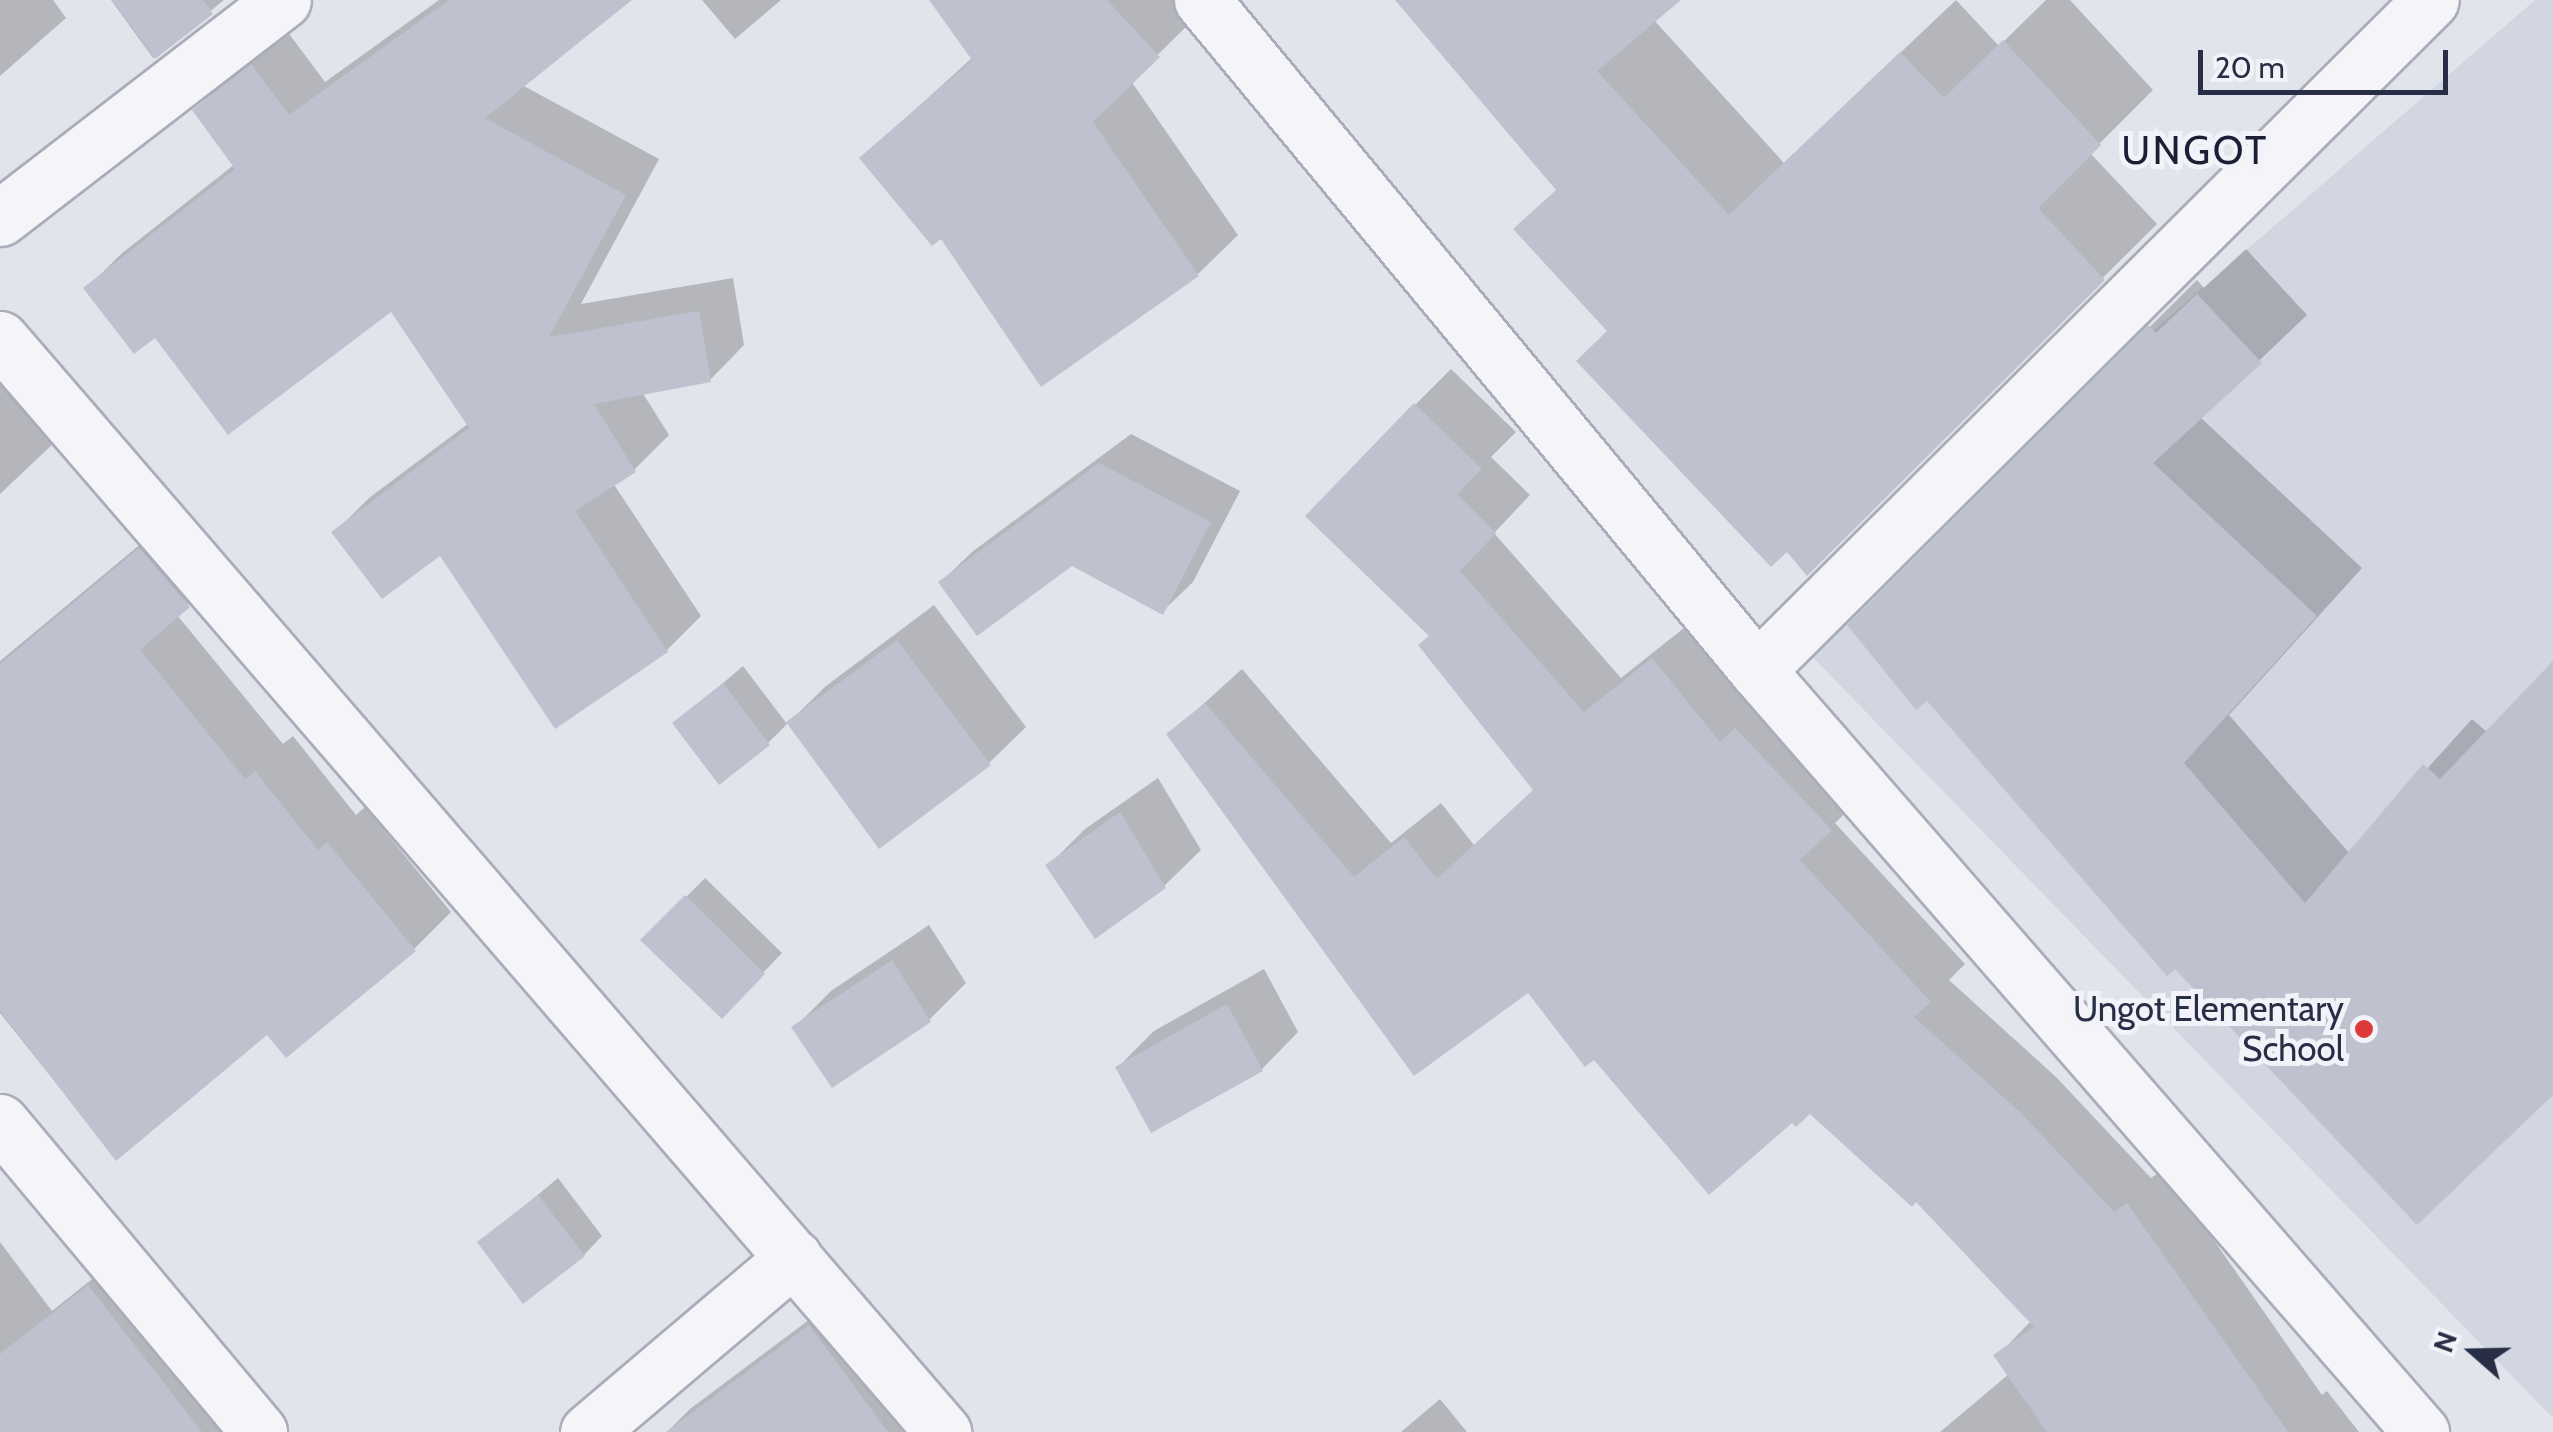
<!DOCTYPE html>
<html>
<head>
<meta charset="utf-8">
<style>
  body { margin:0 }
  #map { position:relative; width:2553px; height:1432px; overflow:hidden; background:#e1e4eb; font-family:Cabin,sans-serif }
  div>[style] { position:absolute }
  .built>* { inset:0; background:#d2d6e1 }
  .shadow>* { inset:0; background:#0003 }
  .building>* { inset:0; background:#bec2cf }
  .roads { filter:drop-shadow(2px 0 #a9adb9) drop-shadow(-2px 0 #a9adb9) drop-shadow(0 2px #a9adb9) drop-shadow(0 -2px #a9adb9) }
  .minor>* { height:55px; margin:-27.5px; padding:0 27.5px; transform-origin:27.5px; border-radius:27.5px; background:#f5f5f9 }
  .dots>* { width:28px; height:28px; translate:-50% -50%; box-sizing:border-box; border:5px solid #f1f3f8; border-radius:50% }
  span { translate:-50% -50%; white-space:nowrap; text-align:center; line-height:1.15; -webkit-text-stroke:10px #f1f3f8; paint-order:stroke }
  .poi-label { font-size:35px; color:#272e45 }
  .right { translate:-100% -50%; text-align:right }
  .quarter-label { font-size:40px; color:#1a1f36; letter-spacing:2.5px }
  .north { position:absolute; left:2423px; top:1302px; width:100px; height:100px; -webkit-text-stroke:8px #f1f3f8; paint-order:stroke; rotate:290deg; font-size:28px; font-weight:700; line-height:40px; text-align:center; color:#272e45 }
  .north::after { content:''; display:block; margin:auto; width:35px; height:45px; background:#272e45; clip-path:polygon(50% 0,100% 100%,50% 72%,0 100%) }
  .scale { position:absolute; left:2198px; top:50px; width:250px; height:45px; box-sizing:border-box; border:5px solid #272e45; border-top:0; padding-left:12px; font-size:30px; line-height:35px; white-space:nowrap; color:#272e45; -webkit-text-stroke:8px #f1f3f8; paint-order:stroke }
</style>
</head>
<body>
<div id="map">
  <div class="built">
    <div style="clip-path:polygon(2535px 0,2553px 0,2553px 1418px,1796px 640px)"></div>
  </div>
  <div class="shadow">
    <div style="clip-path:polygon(0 0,53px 0,66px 18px,0 76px)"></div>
    <div style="clip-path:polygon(111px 0,224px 0,153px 58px)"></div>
    <div style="clip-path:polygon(439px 0,627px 0,522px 85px,659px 159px,581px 304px,733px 278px,744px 345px,710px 380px,642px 392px,669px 435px,634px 470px,613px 483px,701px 616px,667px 650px,556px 726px,440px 552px,335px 532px,369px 498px,469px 423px,392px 308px,155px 334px,87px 288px,121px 254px,235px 164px,195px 110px,230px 75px,287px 31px,325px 82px)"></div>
    <div style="clip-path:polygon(702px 0,781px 0,735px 39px)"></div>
    <div style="clip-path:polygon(932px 0,1184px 0,1198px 15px,1131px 81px,1238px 235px,1198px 274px,941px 235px,862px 158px,973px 57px)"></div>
    <div style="clip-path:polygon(1440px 0,1671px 0,1653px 19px,1784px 163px,1956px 0,1999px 46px,2046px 0,2070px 0,2153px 90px,2090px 153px,2157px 224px,1807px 572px,1610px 331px,1558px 189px)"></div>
    <div style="clip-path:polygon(2246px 249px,2307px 315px,2200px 417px,2362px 568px,2229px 715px,2350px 854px,2472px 719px,2488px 733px,2553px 664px,2553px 1092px,1928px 697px,1850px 625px,2197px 280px,2204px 288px)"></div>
    <div style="clip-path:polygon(1451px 369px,1516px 432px,1491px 457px,1530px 495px,1494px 533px,1621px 678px,1689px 624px,1866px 793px,1835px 823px,1965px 964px,1949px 980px,2056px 1077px,2151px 1178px,2164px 1169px,2322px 1395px,2327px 1391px,2359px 1432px,1940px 1432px,2009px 1374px,1997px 1356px,2031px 1321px,1917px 1199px,1810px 1110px,1595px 1056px,1528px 990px,1415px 1073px,1169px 735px,1242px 669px,1391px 843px,1441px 803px,1474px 845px,1535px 789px,1432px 635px,1415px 405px)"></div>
    <div style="clip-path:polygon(0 379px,55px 442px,0 494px)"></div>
    <div style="clip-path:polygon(1131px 434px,1240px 491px,1193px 582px,1162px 612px,1071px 563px,941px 582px,972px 552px)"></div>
    <div style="clip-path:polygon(143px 542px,225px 568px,177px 615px,283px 744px,293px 736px,356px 815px,365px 807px,451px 912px,414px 949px,267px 1031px,116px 1158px,0 1013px,0 661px)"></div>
    <div style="clip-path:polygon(934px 605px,1026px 727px,989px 763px,789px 722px,768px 743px,719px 781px,675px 724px,743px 666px,787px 724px,826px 686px)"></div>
    <div style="clip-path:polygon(1158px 778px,1201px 850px,1164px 886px,1049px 865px,1085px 829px)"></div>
    <div style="clip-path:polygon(705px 878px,782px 953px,740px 997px,644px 940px)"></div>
    <div style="clip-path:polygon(929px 925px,966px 983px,929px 1020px,794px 1028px,831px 991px)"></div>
    <div style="clip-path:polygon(1264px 969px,1298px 1032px,1262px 1069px,1118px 1067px,1154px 1031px)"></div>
    <div style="clip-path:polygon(558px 1178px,602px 1236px,584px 1255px,481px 1242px)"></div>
    <div style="clip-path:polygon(0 1242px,52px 1311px,116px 1260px,224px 1432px,0 1432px)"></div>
    <div style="clip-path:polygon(841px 1296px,940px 1432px,667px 1432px,690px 1409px)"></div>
    <div style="clip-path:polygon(1440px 1399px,1467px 1432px,1401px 1432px)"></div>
  </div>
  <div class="building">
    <div style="clip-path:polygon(112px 0,203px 0,213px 14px,155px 59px)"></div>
    <div style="clip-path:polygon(449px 0,632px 0,485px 118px,626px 195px,549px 337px,699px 311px,711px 382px,594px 404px,636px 472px,575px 511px,668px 652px,555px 729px,440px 556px,382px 599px,331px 532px,469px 428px,391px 312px,228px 435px,155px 338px,134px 354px,83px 288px,235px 169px,192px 110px,251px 64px,289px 115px)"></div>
    <div style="clip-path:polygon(929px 0,1107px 0,1160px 57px,1093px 122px,1199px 276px,1041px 387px,941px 239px,932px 246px,859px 158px,972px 60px)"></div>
    <div style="clip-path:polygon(1395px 0,1681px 0,1597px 71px,1729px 215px,1900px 52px,1944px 98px,2003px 40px,2101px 145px,2038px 208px,2105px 280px,1807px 576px,1787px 552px,1771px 567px,1576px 361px,1607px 331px,1513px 229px,1556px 190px)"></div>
    <div style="clip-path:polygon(2197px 294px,2262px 363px,2153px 463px,2317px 616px,2184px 763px,2305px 903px,2423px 764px,2440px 779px,2553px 661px,2553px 1095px,2417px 1225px,2175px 969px,2167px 976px,1927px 701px,1916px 710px,1847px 625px,2148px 325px,2156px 333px)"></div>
    <div style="clip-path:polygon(1414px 403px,1482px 469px,1457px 494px,1496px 533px,1460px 571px,1584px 712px,1652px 658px,1720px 742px,1735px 728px,1832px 830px,1800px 860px,1931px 1002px,1914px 1017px,2021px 1113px,2114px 1212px,2127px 1203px,2288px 1432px,2047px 1432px,1993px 1355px,2034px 1327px,1916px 1202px,1912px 1207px,1810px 1114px,1796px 1127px,1792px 1123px,1709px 1195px,1594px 1060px,1585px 1067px,1528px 993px,1414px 1076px,1166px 734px,1205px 703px,1354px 877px,1404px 837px,1437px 879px,1533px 790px,1418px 645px,1429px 636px,1305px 516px)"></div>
    <div style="clip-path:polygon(1099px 463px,1211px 522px,1163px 615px,1072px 566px,977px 636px,938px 582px)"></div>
    <div style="clip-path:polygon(139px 548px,190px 607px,140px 650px,245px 779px,255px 771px,318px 850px,327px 842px,416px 951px,286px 1058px,267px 1035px,116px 1161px,0 1011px,0 664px)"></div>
    <div style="clip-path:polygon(897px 640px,991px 765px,879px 849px,786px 722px)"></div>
    <div style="clip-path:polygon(723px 683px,770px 745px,719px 785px,672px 723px)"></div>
    <div style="clip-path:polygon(1120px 812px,1166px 888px,1095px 939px,1045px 865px)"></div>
    <div style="clip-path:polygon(685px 895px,765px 974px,722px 1019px,640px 940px)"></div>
    <div style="clip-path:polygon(892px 960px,931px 1022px,832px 1088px,791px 1027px)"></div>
    <div style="clip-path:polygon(1227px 1004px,1263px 1071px,1151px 1133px,1115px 1067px)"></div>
    <div style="clip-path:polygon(538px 1195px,585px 1256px,523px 1304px,477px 1242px)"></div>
    <div style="clip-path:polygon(88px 1285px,202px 1432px,0 1432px,0 1354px)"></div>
    <div style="clip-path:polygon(809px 1325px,888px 1432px,666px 1432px)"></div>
  </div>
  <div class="roads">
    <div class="minor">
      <div style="left:1202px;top:0;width:870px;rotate:50.36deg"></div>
      <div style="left:1757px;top:670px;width:1011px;rotate:48.93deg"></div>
      <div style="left:0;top:218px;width:357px;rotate:-37.6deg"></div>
      <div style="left:0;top:339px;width:1444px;rotate:49.21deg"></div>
      <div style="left:1757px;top:670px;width:950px;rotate:-44.83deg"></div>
      <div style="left:0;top:1122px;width:404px;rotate:50.1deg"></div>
      <div style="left:588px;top:1432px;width:270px;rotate:-40.3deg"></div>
    </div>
  </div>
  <div class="dots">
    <div style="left:2364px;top:1029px;background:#dd3a3b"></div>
  </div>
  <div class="poi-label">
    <span class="right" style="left:2344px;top:1029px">Ungot Elementary<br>School</span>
  </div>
  <div class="quarter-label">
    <span style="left:2195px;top:150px">UNGOT</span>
  </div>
  <div class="north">N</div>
  <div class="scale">20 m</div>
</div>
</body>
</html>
